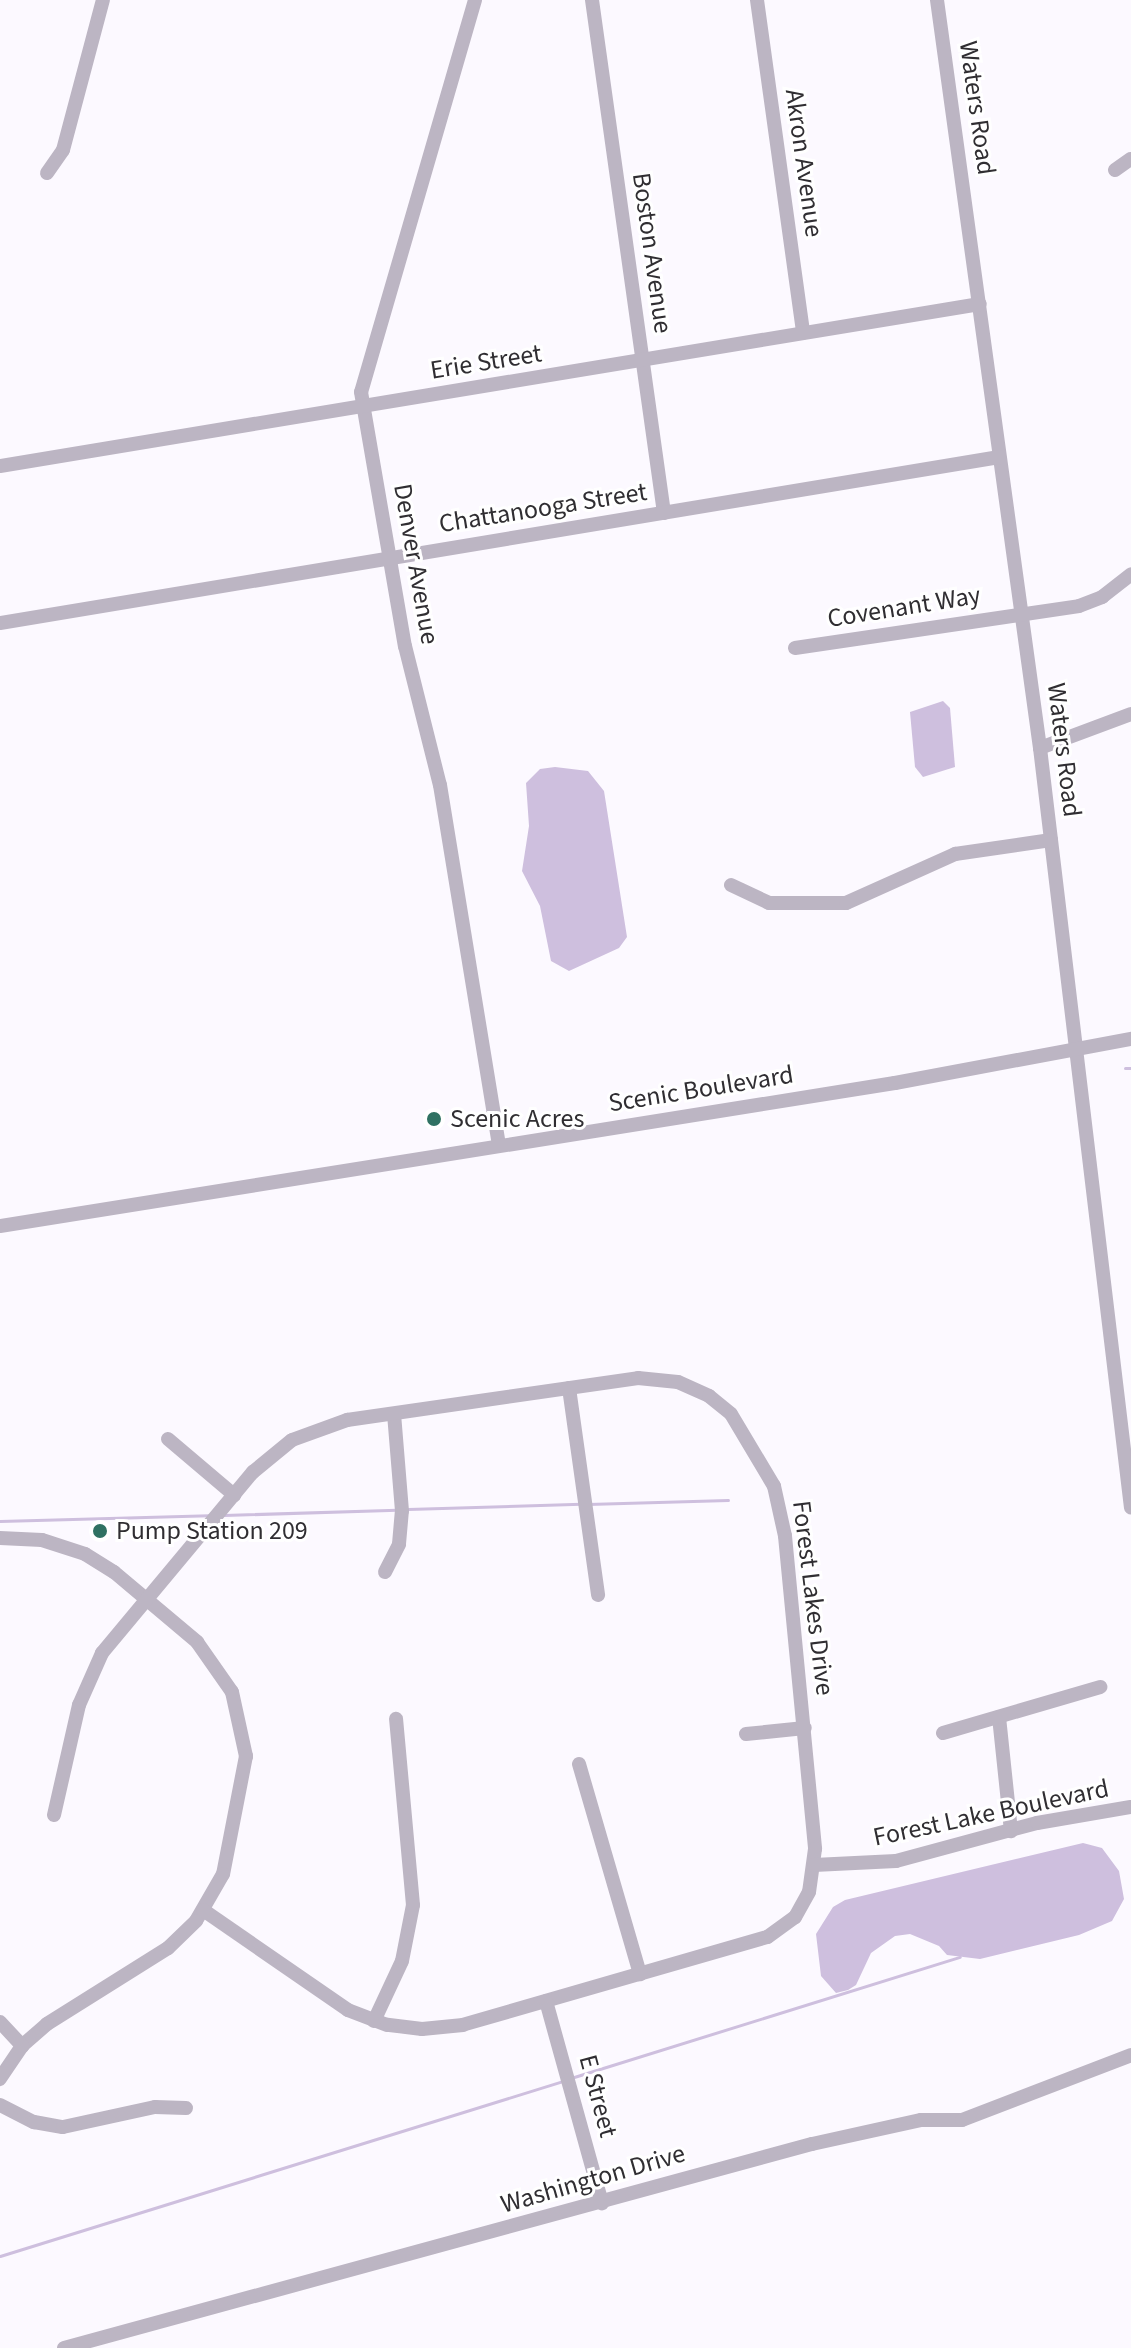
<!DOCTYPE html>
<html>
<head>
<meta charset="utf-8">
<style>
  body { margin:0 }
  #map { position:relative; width:1131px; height:2348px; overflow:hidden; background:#fcf9ff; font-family:"Source Sans 3",sans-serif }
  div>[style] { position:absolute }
  .water>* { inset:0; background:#cebfde }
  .stream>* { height:3px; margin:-1.5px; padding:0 1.5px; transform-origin:1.5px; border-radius:1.5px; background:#cebfde }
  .minor>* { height:14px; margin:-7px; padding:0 7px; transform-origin:7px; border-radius:7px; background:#bcb5c3 }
  .dots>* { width:22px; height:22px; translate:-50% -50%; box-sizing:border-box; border:4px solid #fff; border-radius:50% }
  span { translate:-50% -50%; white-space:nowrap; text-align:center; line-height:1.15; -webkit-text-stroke:6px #fff; paint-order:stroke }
  .street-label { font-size:26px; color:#302e32 }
  .poi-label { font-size:26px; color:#302e32 }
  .left { translate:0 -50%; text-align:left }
</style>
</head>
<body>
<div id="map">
  <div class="water">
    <div style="clip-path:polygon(943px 701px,950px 708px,955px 767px,923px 777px,915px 767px,910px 712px)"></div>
    <div style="clip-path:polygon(555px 767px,588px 771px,604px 791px,627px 937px,619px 948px,569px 971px,551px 961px,540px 906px,522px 871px,529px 826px,526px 783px,540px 769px)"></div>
    <div style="clip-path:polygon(1083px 1843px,1102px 1848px,1119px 1871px,1124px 1899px,1112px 1921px,1079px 1935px,980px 1959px,947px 1955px,939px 1946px,910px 1934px,895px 1936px,871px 1953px,856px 1985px,848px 1990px,836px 1993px,821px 1976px,816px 1934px,833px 1907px,845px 1900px)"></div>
  </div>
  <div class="stream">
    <div style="left:1125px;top:1068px;width:6px"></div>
    <div style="left:588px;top:1504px;width:140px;rotate:-1.6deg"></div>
    <div style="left:408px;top:1509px;width:173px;rotate:-1.7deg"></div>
    <div style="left:224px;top:1515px;width:173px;rotate:-1.7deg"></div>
    <div style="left:0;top:1521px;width:209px;rotate:-1.6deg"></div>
    <div style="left:574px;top:2077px;width:404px;rotate:-17.3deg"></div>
    <div style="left:0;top:2256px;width:590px;rotate:-17.27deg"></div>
  </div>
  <div class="minor">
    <div style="left:475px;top:0;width:408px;rotate:106.2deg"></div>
    <div style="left:361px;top:392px;width:258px;rotate:80.2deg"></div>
    <div style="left:405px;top:646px;width:143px;rotate:75.9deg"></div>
    <div style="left:440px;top:785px;width:365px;rotate:80.7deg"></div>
    <div style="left:592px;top:0;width:518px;rotate:82.01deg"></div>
    <div style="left:757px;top:0;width:336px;rotate:82.1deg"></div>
    <div style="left:937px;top:0;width:755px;rotate:82.16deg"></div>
    <div style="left:1040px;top:748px;width:765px;rotate:83.17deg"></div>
    <div style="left:1115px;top:170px;width:19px;rotate:-35deg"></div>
    <div style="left:47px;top:173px;width:28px;rotate:-55deg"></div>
    <div style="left:63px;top:150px;width:155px;rotate:-75.1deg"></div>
    <div style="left:0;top:466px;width:993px;rotate:-9.39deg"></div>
    <div style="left:0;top:623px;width:1013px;rotate:-9.43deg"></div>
    <div style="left:795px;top:648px;width:287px;rotate:-8.4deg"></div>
    <div style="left:1079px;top:606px;width:25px;rotate:-21deg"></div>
    <div style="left:1102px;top:597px;width:37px;rotate:-38deg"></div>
    <div style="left:1040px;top:748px;width:97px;rotate:-20.5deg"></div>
    <div style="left:731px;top:885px;width:42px;rotate:25.3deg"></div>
    <div style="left:769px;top:903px;width:77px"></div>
    <div style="left:846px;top:903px;width:120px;rotate:-24.2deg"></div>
    <div style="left:955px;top:854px;width:97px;rotate:-8.3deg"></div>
    <div style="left:0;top:1226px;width:906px;rotate:-9.08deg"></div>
    <div style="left:895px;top:1083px;width:240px;rotate:-10.6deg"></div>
    <div style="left:569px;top:1388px;width:209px;rotate:82deg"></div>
    <div style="left:168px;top:1439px;width:87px;rotate:40.3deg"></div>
    <div style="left:0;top:1538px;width:42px;rotate:2.7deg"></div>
    <div style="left:42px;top:1540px;width:45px;rotate:18deg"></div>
    <div style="left:85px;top:1554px;width:34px;rotate:32deg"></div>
    <div style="left:114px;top:1572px;width:109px;rotate:40.1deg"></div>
    <div style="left:197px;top:1642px;width:61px;rotate:55deg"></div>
    <div style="left:232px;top:1692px;width:66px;rotate:77.7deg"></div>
    <div style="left:246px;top:1756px;width:120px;rotate:101deg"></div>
    <div style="left:223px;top:1874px;width:54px;rotate:119.9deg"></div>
    <div style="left:196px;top:1921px;width:39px;rotate:136deg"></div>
    <div style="left:168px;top:1948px;width:143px;rotate:147.9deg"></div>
    <div style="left:47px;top:2024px;width:33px;rotate:139deg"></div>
    <div style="left:22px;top:2046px;width:40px;rotate:124deg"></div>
    <div style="left:385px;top:1572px;width:31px;rotate:-63deg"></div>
    <div style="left:399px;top:1544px;width:33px;rotate:-85deg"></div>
    <div style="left:402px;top:1511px;width:97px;rotate:-94.7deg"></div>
    <div style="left:999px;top:1717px;width:115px;rotate:84deg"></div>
    <div style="left:943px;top:1733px;width:164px;rotate:-16.3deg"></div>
    <div style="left:746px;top:1734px;width:59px;rotate:-5.8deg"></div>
    <div style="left:579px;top:1764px;width:219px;rotate:73.8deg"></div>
    <div style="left:54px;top:1815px;width:113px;rotate:-77.2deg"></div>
    <div style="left:79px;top:1705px;width:57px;rotate:-66.1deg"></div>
    <div style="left:102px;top:1653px;width:236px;rotate:-50.2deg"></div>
    <div style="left:253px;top:1472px;width:50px;rotate:-39.4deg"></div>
    <div style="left:292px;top:1440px;width:59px;rotate:-20deg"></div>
    <div style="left:347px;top:1420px;width:294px;rotate:-8.2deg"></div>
    <div style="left:638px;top:1378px;width:40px;rotate:5.7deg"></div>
    <div style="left:678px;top:1382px;width:34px;rotate:24deg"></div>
    <div style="left:709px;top:1396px;width:28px;rotate:39deg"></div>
    <div style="left:731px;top:1414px;width:84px;rotate:59.2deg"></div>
    <div style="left:774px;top:1486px;width:51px;rotate:77.6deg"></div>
    <div style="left:785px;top:1536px;width:314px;rotate:84.5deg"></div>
    <div style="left:815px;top:1849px;width:43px;rotate:97.9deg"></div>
    <div style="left:809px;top:1892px;width:29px;rotate:119deg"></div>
    <div style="left:795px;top:1917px;width:34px;rotate:144deg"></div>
    <div style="left:767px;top:1937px;width:316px;rotate:163.9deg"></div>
    <div style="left:463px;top:2025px;width:41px;rotate:174.4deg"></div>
    <div style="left:422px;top:2029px;width:35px;rotate:-173deg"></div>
    <div style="left:387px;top:2025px;width:42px;rotate:-159deg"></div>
    <div style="left:348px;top:2010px;width:176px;rotate:-145.4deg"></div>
    <div style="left:814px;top:1865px;width:82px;rotate:-2.8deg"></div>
    <div style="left:896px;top:1861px;width:146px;rotate:-15.1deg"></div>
    <div style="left:1037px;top:1823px;width:95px;rotate:-9.7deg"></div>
    <div style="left:546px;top:2001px;width:210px;rotate:74.5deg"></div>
    <div style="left:374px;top:2021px;width:66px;rotate:-65deg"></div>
    <div style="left:402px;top:1961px;width:57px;rotate:-78.9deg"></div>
    <div style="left:413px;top:1905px;width:187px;rotate:-95.2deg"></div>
    <div style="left:0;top:2022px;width:33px;rotate:47deg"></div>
    <div style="left:0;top:2105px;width:38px;rotate:27deg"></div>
    <div style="left:34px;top:2122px;width:29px;rotate:10deg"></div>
    <div style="left:63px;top:2127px;width:94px;rotate:-12.3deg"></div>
    <div style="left:155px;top:2107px;width:31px;rotate:2deg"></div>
    <div style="left:64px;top:2348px;width:775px;rotate:-15.26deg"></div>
    <div style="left:812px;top:2144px;width:112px;rotate:-12.4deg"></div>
    <div style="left:921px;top:2120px;width:41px"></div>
    <div style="left:962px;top:2120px;width:181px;rotate:-21deg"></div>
  </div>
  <div class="dots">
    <div style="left:434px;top:1119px;background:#2f7162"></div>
    <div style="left:100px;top:1531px;background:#2f7162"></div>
  </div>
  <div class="street-label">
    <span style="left:977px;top:108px;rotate:82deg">Waters Road</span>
    <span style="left:804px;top:163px;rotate:82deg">Akron Avenue</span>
    <span style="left:652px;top:253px;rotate:82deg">Boston Avenue</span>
    <span style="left:486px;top:362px;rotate:-9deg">Erie Street</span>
    <span style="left:543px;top:508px;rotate:-9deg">Chattanooga Street</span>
    <span style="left:416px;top:564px;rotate:80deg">Denver Avenue</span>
    <span style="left:904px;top:607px;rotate:-9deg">Covenant Way</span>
    <span style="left:1064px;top:750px;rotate:83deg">Waters Road</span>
    <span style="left:701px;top:1089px;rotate:-9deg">Scenic Boulevard</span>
    <span style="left:813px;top:1598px;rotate:83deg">Forest Lakes Drive</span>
    <span style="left:991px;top:1813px;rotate:-12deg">Forest Lake Boulevard</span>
    <span style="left:598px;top:2096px;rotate:75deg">E Street</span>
    <span style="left:593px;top:2179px;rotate:-16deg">Washington Drive</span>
  </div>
  <div class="poi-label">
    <span class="left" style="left:450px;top:1119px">Scenic Acres</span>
    <span class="left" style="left:116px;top:1531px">Pump Station 209</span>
  </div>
</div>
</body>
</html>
